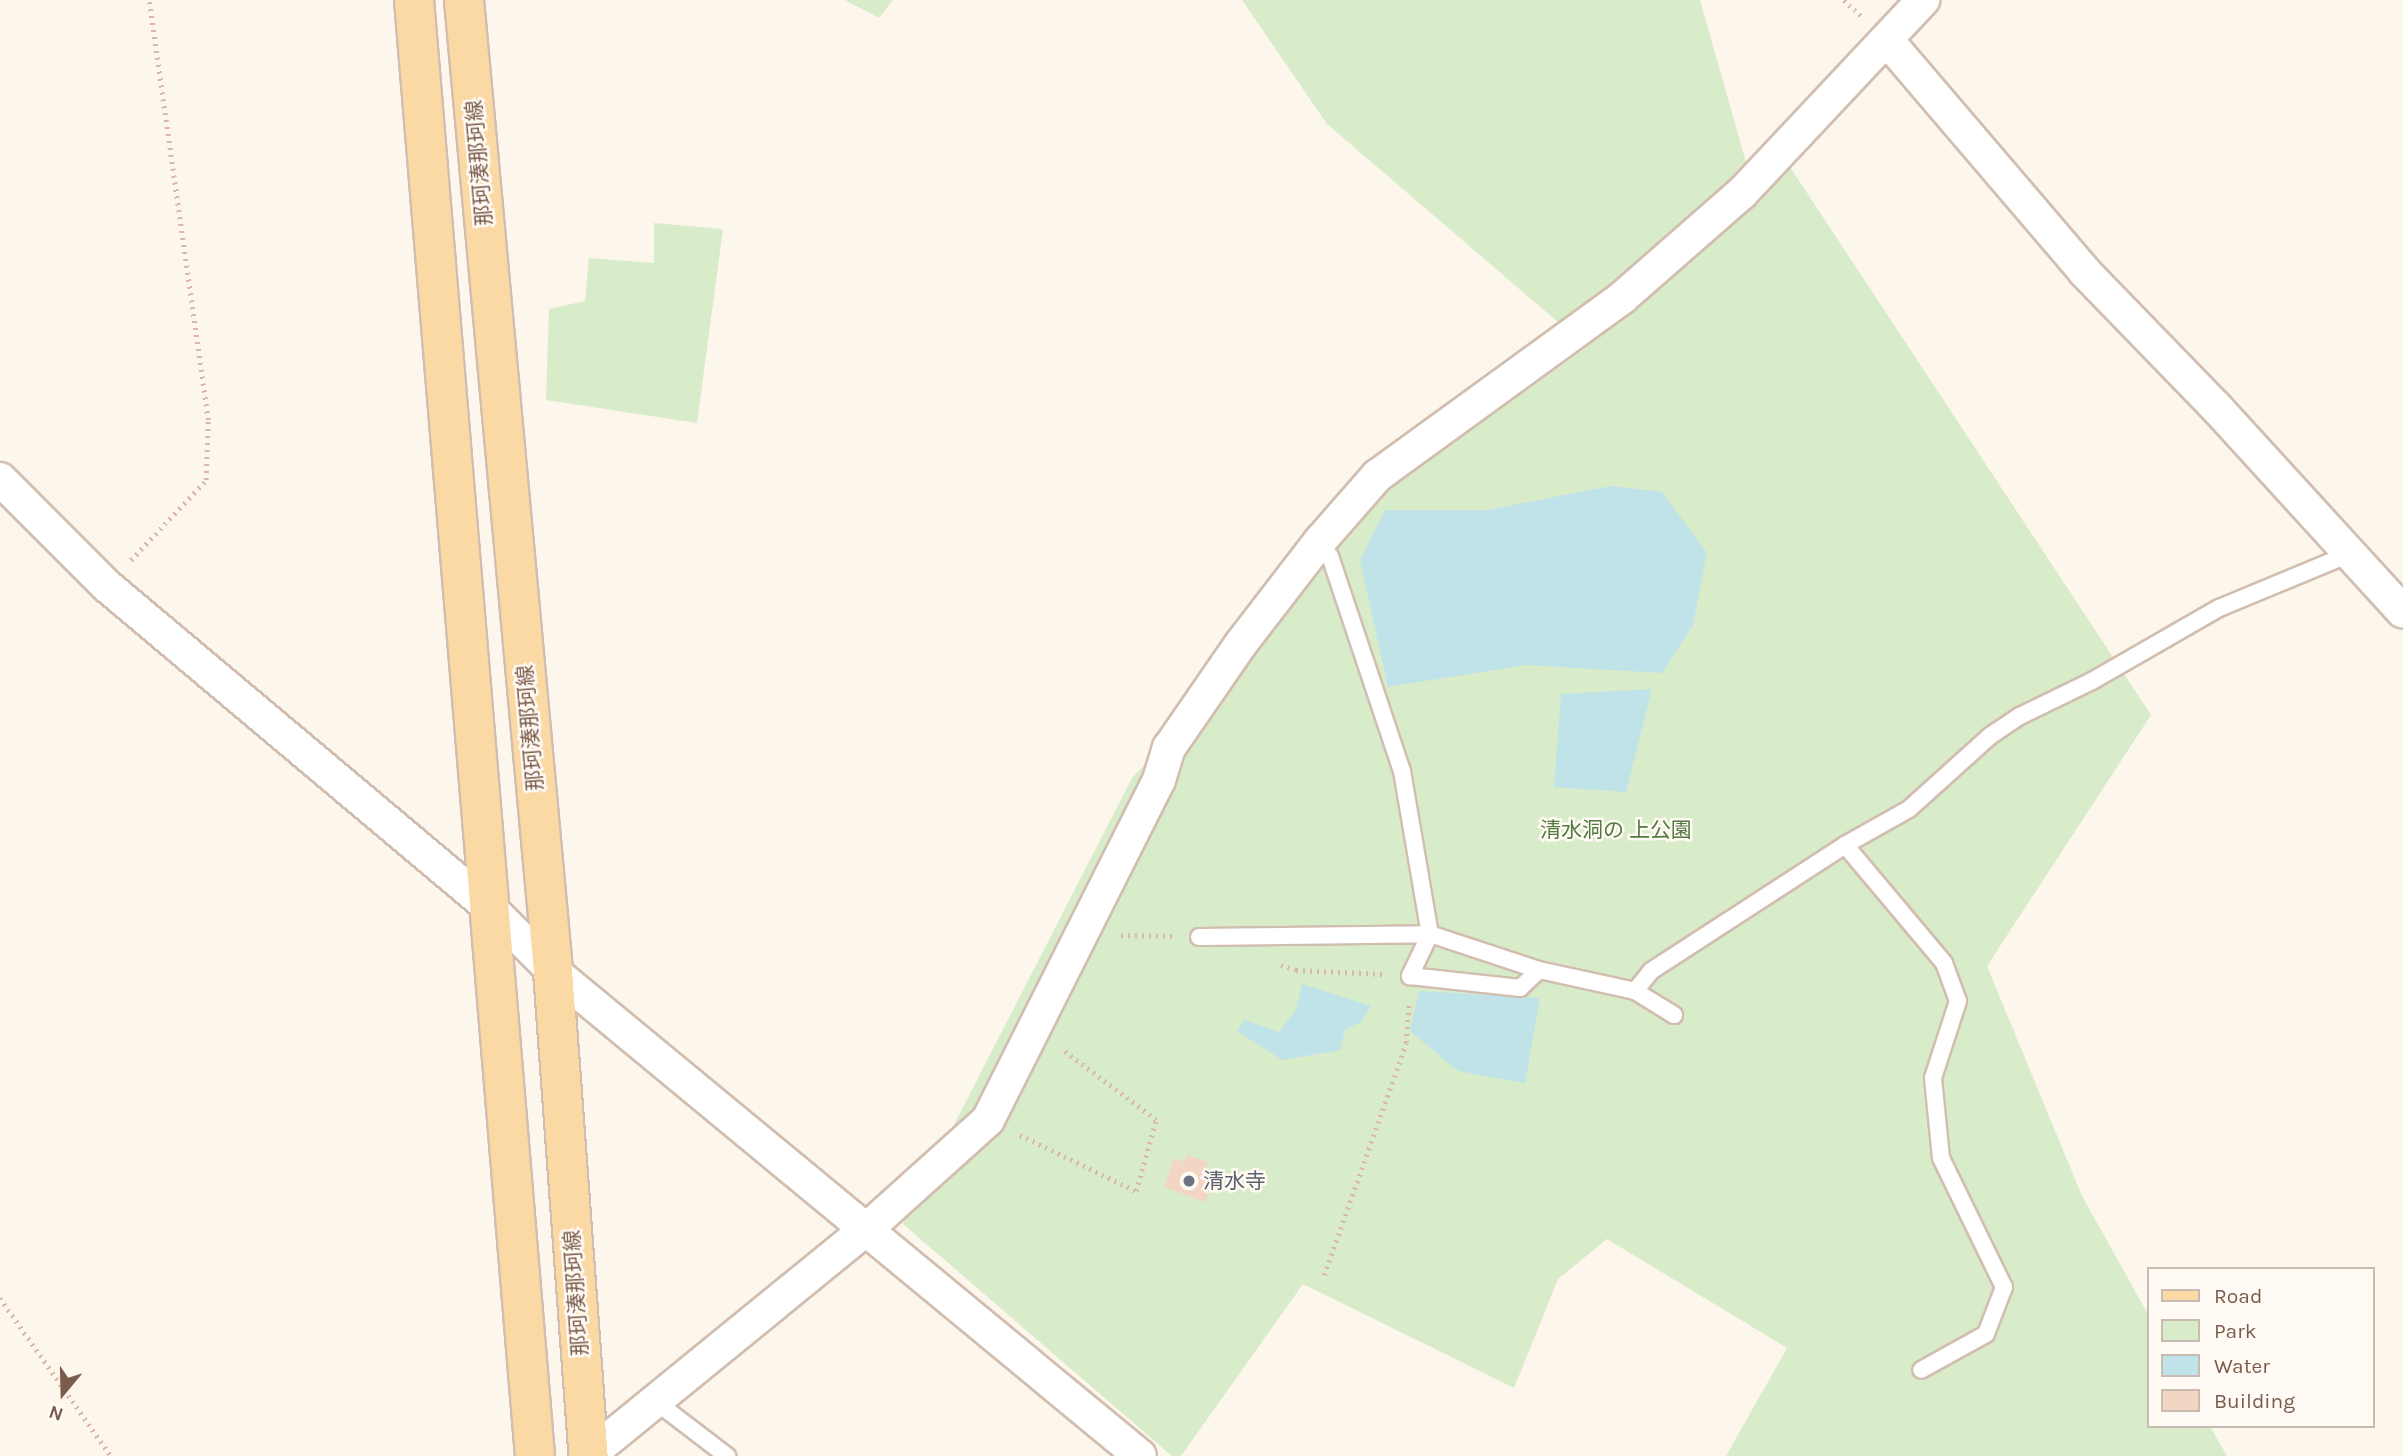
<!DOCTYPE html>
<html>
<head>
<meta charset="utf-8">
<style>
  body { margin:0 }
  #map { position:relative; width:2403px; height:1456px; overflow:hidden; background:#fdf6ec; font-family:Karla,"Noto Sans JP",sans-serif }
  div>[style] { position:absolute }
  .green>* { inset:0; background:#d8ecc9 }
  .water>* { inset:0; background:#bfe3e8 }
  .building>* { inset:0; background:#f3d5c3 }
  .path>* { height:4.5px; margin-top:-2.25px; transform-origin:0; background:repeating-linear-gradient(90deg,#d9b8a5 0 2px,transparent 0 7px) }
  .roads { filter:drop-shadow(2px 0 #d1beb0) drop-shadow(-2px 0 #d1beb0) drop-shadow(0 2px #d1beb0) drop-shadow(0 -2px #d1beb0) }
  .lane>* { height:16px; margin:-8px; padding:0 8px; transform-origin:8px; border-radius:8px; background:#fff }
  .street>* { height:32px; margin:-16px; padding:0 16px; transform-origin:16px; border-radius:16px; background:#fff }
  .primary>* { height:38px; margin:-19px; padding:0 19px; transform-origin:19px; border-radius:19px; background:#fbd9a5 }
  .dots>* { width:19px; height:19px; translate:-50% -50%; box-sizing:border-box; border:4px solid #fffaf3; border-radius:50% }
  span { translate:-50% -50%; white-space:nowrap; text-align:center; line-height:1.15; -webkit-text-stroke:5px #fffaf3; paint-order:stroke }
  .street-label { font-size:21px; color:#7a5c4d }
  .park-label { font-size:21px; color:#537a41 }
  .worship-label { font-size:21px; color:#5b616d }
  .left { translate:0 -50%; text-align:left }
  .legend { position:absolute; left:2147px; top:1267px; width:228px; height:161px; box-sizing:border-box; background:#fffaf3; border:2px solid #cabbb1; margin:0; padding:9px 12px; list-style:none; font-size:21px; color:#7a5c4d }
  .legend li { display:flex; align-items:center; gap:14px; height:35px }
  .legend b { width:35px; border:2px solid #cabbb1 }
  .north { position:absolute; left:28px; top:1358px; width:70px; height:70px; -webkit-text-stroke:5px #fffaf3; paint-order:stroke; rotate:199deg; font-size:19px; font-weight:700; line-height:28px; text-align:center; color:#7a5c4d }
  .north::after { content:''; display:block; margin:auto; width:24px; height:32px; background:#7a5c4d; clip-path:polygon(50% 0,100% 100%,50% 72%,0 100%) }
</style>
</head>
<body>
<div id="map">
  <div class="green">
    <div style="clip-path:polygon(845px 0,893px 0,879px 18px)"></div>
    <div style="clip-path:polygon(1242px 0,1700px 0,1755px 194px,1788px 164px,2151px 715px,1987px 966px,2082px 1196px,2149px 1316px,2149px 1426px,2210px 1426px,2227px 1456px,1726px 1456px,1787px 1348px,1607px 1239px,1558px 1279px,1514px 1388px,1303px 1284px,1181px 1456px,1172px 1456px,903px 1224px,1132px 778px,1246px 659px,1380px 495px,1587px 347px,1327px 124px)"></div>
    <div style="clip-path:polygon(654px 223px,723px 229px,697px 423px,546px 400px,549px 309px,585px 301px,589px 258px,654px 263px)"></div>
  </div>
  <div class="water">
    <div style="clip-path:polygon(1611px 486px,1662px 492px,1707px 553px,1693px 625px,1662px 673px,1525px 665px,1388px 687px,1360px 560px,1385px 510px,1487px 510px)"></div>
    <div style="clip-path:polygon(1652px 689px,1626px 792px,1554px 787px,1561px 694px)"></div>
    <div style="clip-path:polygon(1302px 984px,1371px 1006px,1361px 1022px,1345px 1030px,1340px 1050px,1282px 1060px,1237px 1031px,1244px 1020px,1279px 1032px,1296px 1010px)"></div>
    <div style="clip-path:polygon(1419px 991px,1540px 998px,1525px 1083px,1458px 1071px,1410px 1031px)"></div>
  </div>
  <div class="building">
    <div style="clip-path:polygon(1187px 1155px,1208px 1162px,1204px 1171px,1215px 1175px,1205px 1202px,1164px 1187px,1174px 1158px,1184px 1162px)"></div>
  </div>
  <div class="path">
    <div style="left:1844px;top:0;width:23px;rotate:43deg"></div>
    <div style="left:131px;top:560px;width:110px;rotate:-46.8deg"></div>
    <div style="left:206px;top:480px;width:60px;rotate:-88.1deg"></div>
    <div style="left:208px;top:420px;width:424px;rotate:-98deg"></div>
    <div style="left:1121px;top:935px;width:51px;rotate:1.1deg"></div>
    <div style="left:1281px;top:965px;width:16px;rotate:18deg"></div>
    <div style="left:1296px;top:970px;width:87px;rotate:2.6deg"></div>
    <div style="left:1020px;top:1135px;width:129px;rotate:25.8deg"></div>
    <div style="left:1136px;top:1191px;width:74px;rotate:-74.3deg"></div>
    <div style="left:1156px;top:1120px;width:119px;rotate:-143.2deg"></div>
    <div style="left:1324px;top:1275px;width:246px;rotate:-70.5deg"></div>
    <div style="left:1406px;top:1043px;width:41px;rotate:-85.8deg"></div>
    <div style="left:0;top:1298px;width:193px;rotate:54.9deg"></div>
  </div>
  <div class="roads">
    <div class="lane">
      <div style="left:1330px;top:556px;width:227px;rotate:71.5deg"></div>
      <div style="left:1402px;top:771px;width:165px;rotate:80.3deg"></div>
      <div style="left:1430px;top:934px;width:47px;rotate:115.5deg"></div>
      <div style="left:1410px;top:976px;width:111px;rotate:6.2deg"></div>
      <div style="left:1520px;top:988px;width:26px;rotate:-43deg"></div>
      <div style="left:1845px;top:845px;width:154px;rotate:50deg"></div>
      <div style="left:1944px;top:963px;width:40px;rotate:69.8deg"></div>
      <div style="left:1958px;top:1001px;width:81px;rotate:108deg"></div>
      <div style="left:1933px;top:1078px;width:80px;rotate:84.3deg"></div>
      <div style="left:1941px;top:1158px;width:144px;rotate:64deg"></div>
      <div style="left:2004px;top:1287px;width:50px;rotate:111deg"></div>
      <div style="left:1986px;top:1334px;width:74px;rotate:151deg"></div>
      <div style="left:1199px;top:937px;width:231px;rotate:-0.7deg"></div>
      <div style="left:1430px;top:934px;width:115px;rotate:18.3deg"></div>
      <div style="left:1539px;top:970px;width:98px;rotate:12.3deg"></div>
      <div style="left:1635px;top:991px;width:46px;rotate:31.6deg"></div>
      <div style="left:1635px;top:991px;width:26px;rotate:-51deg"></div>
      <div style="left:1651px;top:971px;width:231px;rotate:-33deg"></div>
      <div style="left:1845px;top:845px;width:73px;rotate:-29.4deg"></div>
      <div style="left:1909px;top:809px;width:109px;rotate:-42deg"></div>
      <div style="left:1990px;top:736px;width:36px;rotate:-34deg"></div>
      <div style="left:2020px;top:716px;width:80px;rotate:-25.9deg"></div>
      <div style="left:2092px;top:681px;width:146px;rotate:-29.9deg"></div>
      <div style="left:2219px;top:608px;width:139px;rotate:-22.5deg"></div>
      <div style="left:655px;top:1401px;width:91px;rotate:37.4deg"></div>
    </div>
    <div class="street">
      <div style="left:1887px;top:40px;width:304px;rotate:49.5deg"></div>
      <div style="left:2084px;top:271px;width:190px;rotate:45.9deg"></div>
      <div style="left:2216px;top:407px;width:277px;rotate:47.6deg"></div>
      <div style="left:0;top:479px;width:151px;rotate:45deg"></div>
      <div style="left:107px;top:586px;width:500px;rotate:40.05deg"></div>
      <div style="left:490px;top:908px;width:89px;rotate:45deg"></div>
      <div style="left:553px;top:971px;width:761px;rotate:39.56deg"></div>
      <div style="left:588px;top:1456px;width:361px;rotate:-39.2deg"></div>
      <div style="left:868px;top:1228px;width:161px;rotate:-42deg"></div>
      <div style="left:988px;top:1120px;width:381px;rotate:-63.3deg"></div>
      <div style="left:1159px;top:780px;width:34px;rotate:-73deg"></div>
      <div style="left:1169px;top:748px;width:125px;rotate:-55.4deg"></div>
      <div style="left:1240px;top:645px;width:133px;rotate:-52.4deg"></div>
      <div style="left:1321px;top:540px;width:85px;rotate:-48.8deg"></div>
      <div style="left:1377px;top:476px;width:304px;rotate:-36deg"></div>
      <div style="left:1623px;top:297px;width:158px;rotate:-41.2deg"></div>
      <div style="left:1742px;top:193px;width:265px;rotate:-46.8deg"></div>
    </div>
    <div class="primary">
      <div style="left:414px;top:0;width:1461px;rotate:85.25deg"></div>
      <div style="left:464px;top:0;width:975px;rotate:84.76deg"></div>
      <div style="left:553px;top:971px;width:486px;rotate:85.8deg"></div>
    </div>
  </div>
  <div class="dots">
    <div style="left:1189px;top:1181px;background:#6b7280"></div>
  </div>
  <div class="street-label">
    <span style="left:479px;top:163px;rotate:-95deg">那珂湊那珂線</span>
    <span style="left:530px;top:728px;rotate:-95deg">那珂湊那珂線</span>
    <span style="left:576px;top:1293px;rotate:-94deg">那珂湊那珂線</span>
  </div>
  <div class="park-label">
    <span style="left:1616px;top:830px">清水洞の 上公園</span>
  </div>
  <div class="worship-label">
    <span class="left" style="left:1203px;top:1181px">清水寺</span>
  </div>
  <ul class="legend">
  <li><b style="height:9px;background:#fbd9a5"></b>Road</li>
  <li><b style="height:19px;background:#d8ecc9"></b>Park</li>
  <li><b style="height:19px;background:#bfe3e8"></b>Water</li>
  <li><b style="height:19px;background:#f3d5c3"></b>Building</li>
  </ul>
  <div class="north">N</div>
</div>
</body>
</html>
